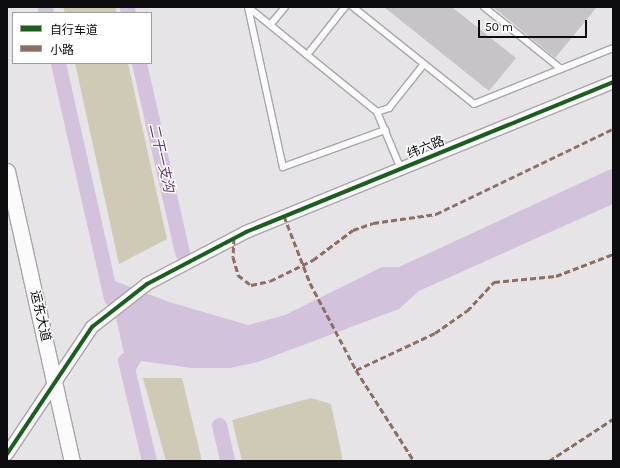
<!DOCTYPE html>
<html>
<head>
<meta charset="utf-8">
<style>
  body { margin:0 }
  #map { position:relative; width:620px; height:468px; overflow:hidden; background:#e7e4e8; font-family:Karla,"Noto Sans SC",sans-serif }
  div>[style] { position:absolute }
  .forest>* { inset:0; background:#cecab6 }
  .water>* { inset:0; background:#d3c2db }
  .canal>* { height:15px; margin:-7.5px; padding:0 7.5px; transform-origin:7.5px; border-radius:7.5px; background:#d3c2db }
  .building>* { inset:0; background:#c6c4c6 }
  .roads { filter:drop-shadow(1px 0 #a8a6a9) drop-shadow(-1px 0 #a8a6a9) drop-shadow(0 1px #a8a6a9) drop-shadow(0 -1px #a8a6a9) }
  .service>* { height:6px; margin:-3px; padding:0 3px; transform-origin:3px; border-radius:3px; background:#fbfbfc }
  .minor>* { height:12px; margin:-6px; padding:0 6px; transform-origin:6px; border-radius:6px; background:#fbfbfc }
  .tertiary>* { height:15px; margin:-7.5px; padding:0 7.5px; transform-origin:7.5px; border-radius:7.5px; background:#fbfbfc }
  .quiet>* { height:3px; margin-top:-1.5px; transform-origin:0; background:repeating-linear-gradient(90deg,#8d6e63 0 6px,transparent 0 9px) }
  .cycleway>* { height:4px; margin:-2px; padding:0 2px; transform-origin:2px; border-radius:2px; background:#1b5e20 }
  span { translate:-50% -50%; white-space:nowrap; text-align:center; line-height:1.15; -webkit-text-stroke:3px #fff; paint-order:stroke }
  .street-label { font-size:13px; color:#0d0c0e }
  .water-label { font-size:14px; color:#5b3b68; font-style:italic }
  .frame { position:absolute; inset:0; border:8px solid #0d0c0e; pointer-events:none }
  .legend { position:absolute; left:12px; top:12px; width:140px; height:52px; box-sizing:border-box; background:#fff; border:1px solid #9e9e9f; margin:0; padding:5px 7px; list-style:none; font-size:12px; color:#0d0c0e }
  .legend li { display:flex; align-items:center; gap:8px; height:20px }
  .legend b { width:20px; border:1px solid #9e9e9f }
  .scale { position:absolute; left:478px; top:20px; width:109px; height:18px; box-sizing:border-box; border:2px solid #0d0c0e; border-top:0; padding-left:5px; font-size:12px; line-height:14px; white-space:nowrap; color:#0d0c0e; -webkit-text-stroke:3px #fff; paint-order:stroke }
</style>
</head>
<body>
<div id="map">
  <div class="forest">
    <div style="clip-path:polygon(63px 7px,115px 7px,117px 13px,65px 13px)"></div>
    <div style="clip-path:polygon(75px 63px,128px 63px,167px 239px,119px 264px)"></div>
    <div style="clip-path:polygon(143px 378px,182px 378px,202px 461px,166px 461px)"></div>
    <div style="clip-path:polygon(311px 398px,331px 404px,343px 461px,242px 461px,232px 420px)"></div>
  </div>
  <div class="water">
    <div style="clip-path:polygon(613px 168px,613px 204px,419px 291px,399px 309px,258px 362px,230px 368px,192px 368px,141px 361px,130px 380px,107px 278px,169px 302px,248px 325px,285px 315px,382px 267px,399px 267px)"></div>
  </div>
  <div class="canal">
    <div style="left:45px;top:7px;width:6px;rotate:81deg"></div>
    <div style="left:127px;top:7px;width:6px;rotate:81deg"></div>
    <div style="left:58px;top:63px;width:241px;rotate:77.3deg"></div>
    <div style="left:139px;top:63px;width:194px;rotate:77.2deg"></div>
    <div style="left:125px;top:360px;width:104px;rotate:76.6deg"></div>
    <div style="left:219px;top:425px;width:37px;rotate:77deg"></div>
  </div>
  <div class="building">
    <div style="clip-path:polygon(384px 7px,452px 7px,516px 58px,489px 91px)"></div>
    <div style="clip-path:polygon(493px 7px,597px 7px,555px 58px)"></div>
  </div>
  <div class="roads">
    <div class="service">
      <div style="left:248px;top:7px;width:164px;rotate:77.7deg"></div>
      <div style="left:283px;top:167px;width:109px;rotate:-19.9deg"></div>
      <div style="left:248px;top:7px;width:166px;rotate:39.1deg"></div>
      <div style="left:377px;top:112px;width:62px;rotate:67.2deg"></div>
      <div style="left:353px;top:7px;width:155px;rotate:38.7deg"></div>
      <div style="left:474px;top:104px;width:150px;rotate:-21.9deg"></div>
      <div style="left:484px;top:7px;width:99px;rotate:38.8deg"></div>
      <div style="left:270px;top:25px;width:23px;rotate:-50deg"></div>
      <div style="left:307px;top:55px;width:61px;rotate:-51.6deg"></div>
      <div style="left:377px;top:112px;width:13px;rotate:-18deg"></div>
      <div style="left:389px;top:108px;width:56px;rotate:-51.5deg"></div>
    </div>
    <div class="minor">
      <div style="left:7px;top:454px;width:153px;rotate:-56.2deg"></div>
      <div style="left:92px;top:327px;width:70px;rotate:-38deg"></div>
      <div style="left:147px;top:284px;width:112px;rotate:-27.7deg"></div>
      <div style="left:246px;top:232px;width:396px;rotate:-22.2deg"></div>
    </div>
    <div class="tertiary">
      <div style="left:7px;top:171px;width:297px;rotate:77.4deg"></div>
    </div>
  </div>
  <div class="quiet">
    <div style="left:284px;top:216px;width:72px;rotate:68.8deg"></div>
    <div style="left:310px;top:283px;width:98px;rotate:62.1deg"></div>
    <div style="left:356px;top:370px;width:108px;rotate:57.5deg"></div>
    <div style="left:234px;top:238px;width:19px;rotate:93deg"></div>
    <div style="left:233px;top:257px;width:19px;rotate:74deg"></div>
    <div style="left:238px;top:275px;width:16px;rotate:38deg"></div>
    <div style="left:251px;top:285px;width:19px;rotate:-12deg"></div>
    <div style="left:270px;top:281px;width:48px;rotate:-26deg"></div>
    <div style="left:313px;top:260px;width:50px;rotate:-36.9deg"></div>
    <div style="left:353px;top:230px;width:21px;rotate:-19deg"></div>
    <div style="left:373px;top:223px;width:64px;rotate:-8.1deg"></div>
    <div style="left:436px;top:214px;width:196px;rotate:-25.7deg"></div>
    <div style="left:356px;top:370px;width:87px;rotate:-25.1deg"></div>
    <div style="left:435px;top:333px;width:39px;rotate:-35deg"></div>
    <div style="left:467px;top:311px;width:40px;rotate:-47deg"></div>
    <div style="left:494px;top:282px;width:62px;rotate:-5.5deg"></div>
    <div style="left:556px;top:276px;width:61px;rotate:-21.1deg"></div>
    <div style="left:549px;top:461px;width:77px;rotate:-33.3deg"></div>
  </div>
  <div class="cycleway">
    <div style="left:7px;top:454px;width:153px;rotate:-56.2deg"></div>
    <div style="left:92px;top:327px;width:70px;rotate:-38deg"></div>
    <div style="left:147px;top:284px;width:112px;rotate:-27.7deg"></div>
    <div style="left:246px;top:232px;width:396px;rotate:-22.2deg"></div>
  </div>
  <div class="street-label">
    <span style="left:426px;top:148px;rotate:-22deg">纬六路</span>
    <span style="left:40px;top:316px;rotate:77deg">运东大道</span>
  </div>
  <div class="water-label">
    <span style="left:161px;top:158px;rotate:77deg">二干一支沟</span>
  </div>
  <div class="frame"></div>
  <ul class="legend">
  <li><b style="height:5px;background:#1b5e20"></b>自行车道</li>
  <li><b style="height:5px;background:#8d6e63"></b>小路</li>
  </ul>
  <div class="scale">50 m</div>
</div>
</body>
</html>
